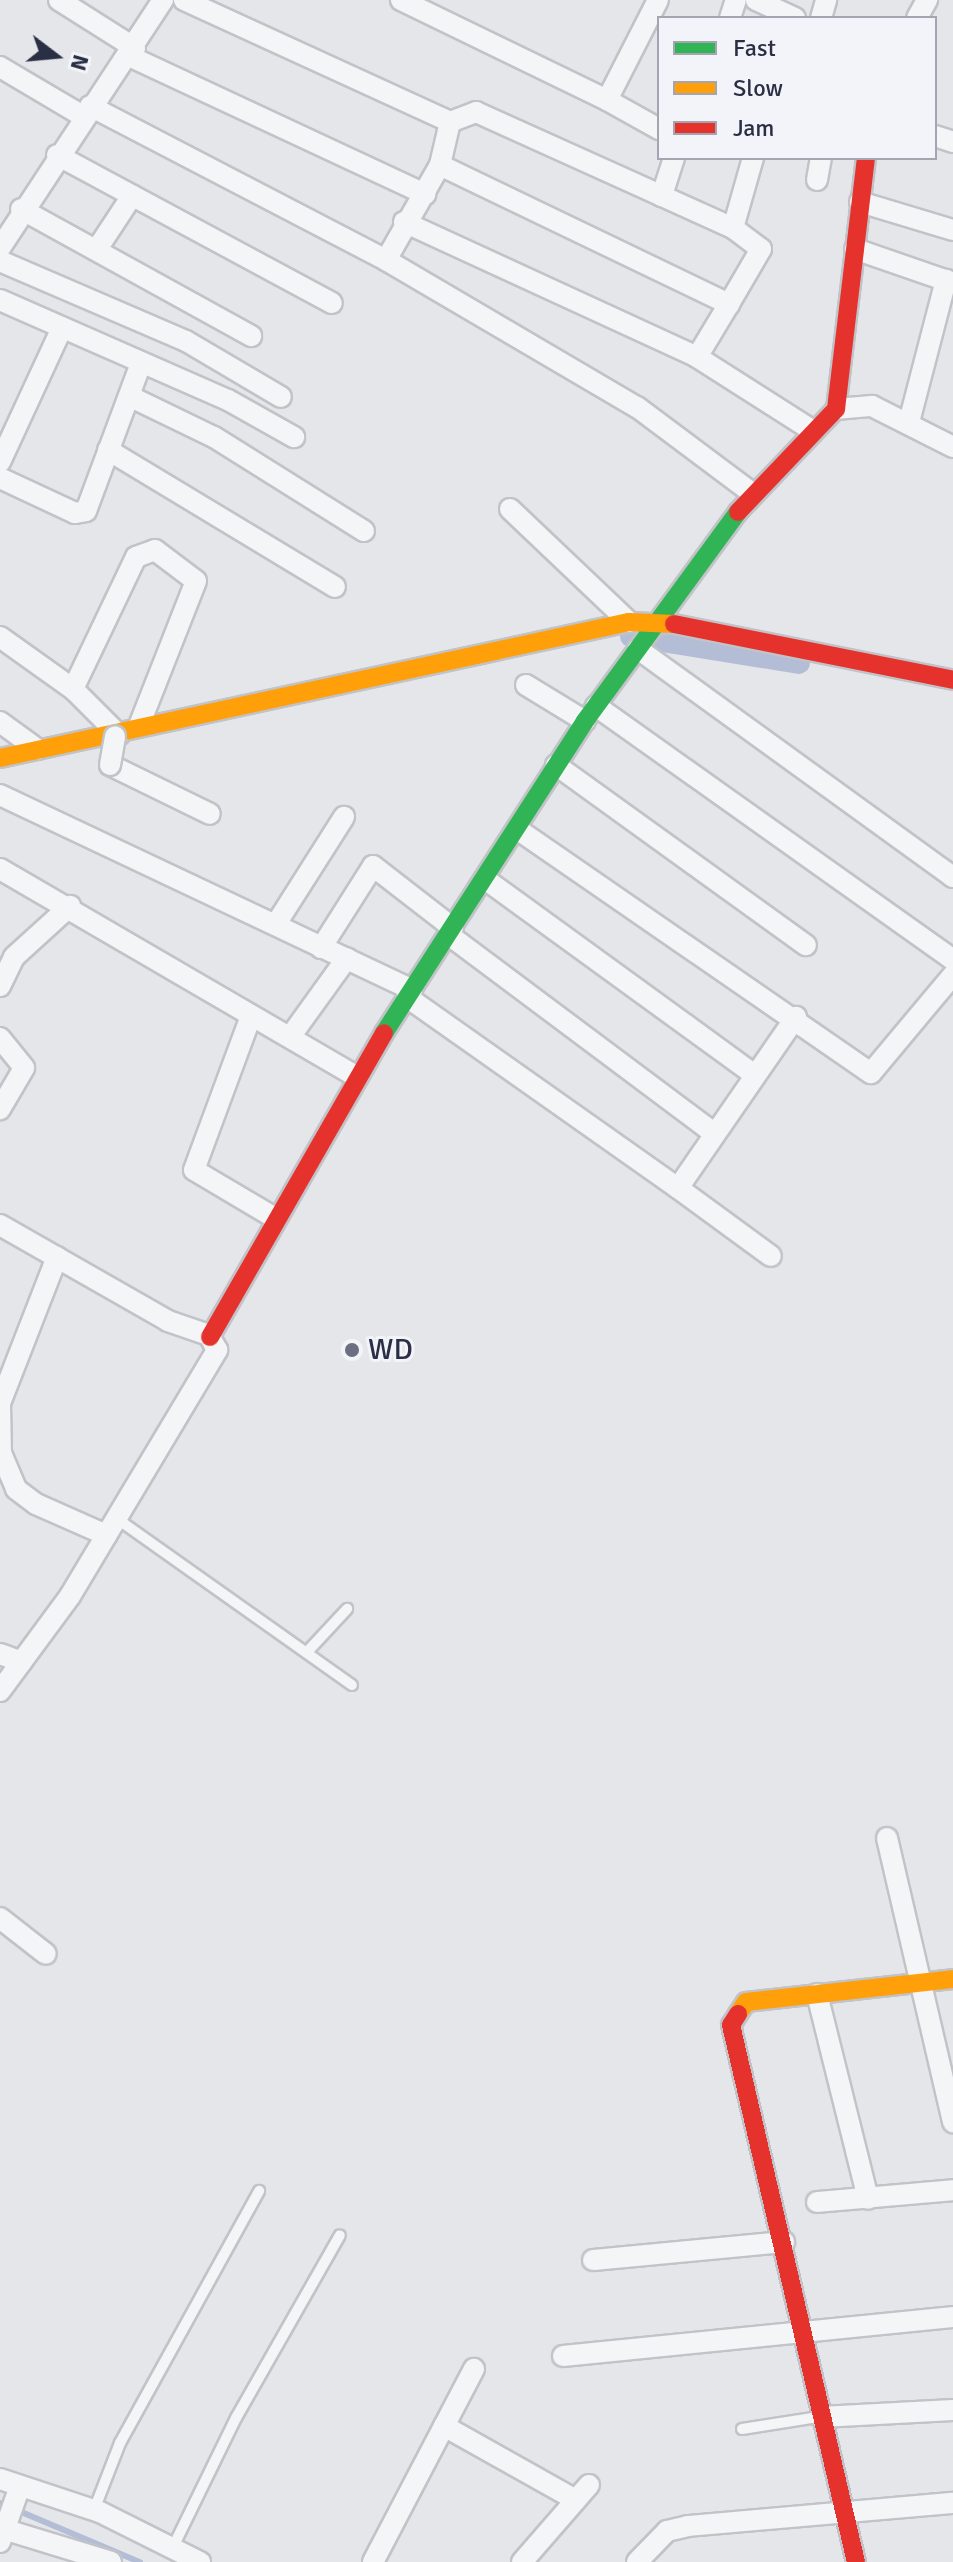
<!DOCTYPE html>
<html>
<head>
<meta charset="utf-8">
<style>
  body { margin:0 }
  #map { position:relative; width:953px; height:2562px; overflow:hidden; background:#e5e6ea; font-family:Signika,sans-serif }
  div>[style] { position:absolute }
  .stream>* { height:6px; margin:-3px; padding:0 3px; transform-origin:3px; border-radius:3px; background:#b3bdd6 }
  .canal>* { height:22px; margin:-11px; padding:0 11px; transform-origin:11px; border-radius:11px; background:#b3bdd6 }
  .roads { filter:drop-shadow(2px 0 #c2c3c8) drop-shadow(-2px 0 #c2c3c8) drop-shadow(0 2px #c2c3c8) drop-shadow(0 -2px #c2c3c8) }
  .lane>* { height:10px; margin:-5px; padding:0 5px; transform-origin:5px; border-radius:5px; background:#f4f5f7 }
  .street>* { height:20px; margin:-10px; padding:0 10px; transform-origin:10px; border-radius:10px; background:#f4f5f7 }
  .fast>* { height:18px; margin:-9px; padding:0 9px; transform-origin:9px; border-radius:9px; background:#30b455 }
  .slow>* { height:18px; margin:-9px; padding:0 9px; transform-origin:9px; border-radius:9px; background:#ff9f0a }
  .jam>* { height:18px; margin:-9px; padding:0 9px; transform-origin:9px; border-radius:9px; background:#e5322d }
  .bridges { filter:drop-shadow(2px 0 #c2c3c8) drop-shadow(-2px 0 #c2c3c8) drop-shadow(0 2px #c2c3c8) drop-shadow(0 -2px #c2c3c8) }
  .street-bridge>* { height:20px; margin:-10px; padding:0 10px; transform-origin:10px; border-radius:10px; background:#f4f5f7 }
  .dots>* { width:22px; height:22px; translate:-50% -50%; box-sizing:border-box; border:4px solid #f3f4f9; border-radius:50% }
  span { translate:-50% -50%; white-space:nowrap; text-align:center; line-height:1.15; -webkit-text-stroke:6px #f3f4f9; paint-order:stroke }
  .poi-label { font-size:30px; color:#2a2f45 }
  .left { translate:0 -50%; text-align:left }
  .legend { position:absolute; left:657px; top:16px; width:280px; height:144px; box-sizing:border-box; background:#f3f4f9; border:2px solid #a3a5b1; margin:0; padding:10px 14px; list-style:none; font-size:24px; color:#2a2f45 }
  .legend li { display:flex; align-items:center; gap:16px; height:40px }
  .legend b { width:40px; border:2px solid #a3a5b1 }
  .north { position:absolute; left:16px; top:16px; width:80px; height:80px; -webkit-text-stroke:6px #f3f4f9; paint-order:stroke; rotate:106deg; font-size:22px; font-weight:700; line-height:32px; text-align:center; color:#2a2f45 }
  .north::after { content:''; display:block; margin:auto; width:28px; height:36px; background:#2a2f45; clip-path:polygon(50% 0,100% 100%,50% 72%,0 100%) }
</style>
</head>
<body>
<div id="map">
  <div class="stream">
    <div style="left:0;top:2503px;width:152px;rotate:22.9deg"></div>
  </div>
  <div class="canal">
    <div style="left:631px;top:636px;width:170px;rotate:9.1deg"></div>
  </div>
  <div class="roads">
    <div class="lane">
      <div style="left:116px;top:1518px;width:289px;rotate:35.3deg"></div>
      <div style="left:307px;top:1652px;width:59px;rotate:-47.1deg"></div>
      <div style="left:742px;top:2429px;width:78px;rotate:-8.9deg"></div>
      <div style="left:94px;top:2510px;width:72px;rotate:-68.8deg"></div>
      <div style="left:120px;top:2443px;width:288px;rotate:-61.1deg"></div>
      <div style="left:173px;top:2547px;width:144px;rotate:-64deg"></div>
      <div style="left:236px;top:2418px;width:210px;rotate:-60.4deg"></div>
    </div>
    <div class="street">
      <div style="left:59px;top:0;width:90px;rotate:32.3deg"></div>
      <div style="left:184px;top:0;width:293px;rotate:24.6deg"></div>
      <div style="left:450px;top:122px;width:44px;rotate:103.1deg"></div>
      <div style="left:440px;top:165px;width:321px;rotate:25.7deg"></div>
      <div style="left:729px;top:304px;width:62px;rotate:121.1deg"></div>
      <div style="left:401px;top:0;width:229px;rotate:25.9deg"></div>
      <div style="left:607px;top:100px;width:112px;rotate:-63deg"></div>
      <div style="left:756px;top:0;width:43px;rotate:24.8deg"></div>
      <div style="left:730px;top:18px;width:19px;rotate:-72deg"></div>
      <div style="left:821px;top:18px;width:19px;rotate:-74deg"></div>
      <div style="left:917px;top:18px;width:21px;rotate:-61deg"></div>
      <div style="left:129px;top:56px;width:327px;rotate:25deg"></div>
      <div style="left:0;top:67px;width:96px;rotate:30.6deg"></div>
      <div style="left:607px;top:100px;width:60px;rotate:29.1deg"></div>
      <div style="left:90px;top:106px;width:334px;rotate:27.5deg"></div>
      <div style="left:386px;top:260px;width:109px;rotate:-60.4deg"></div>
      <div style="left:450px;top:122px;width:28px;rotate:-21deg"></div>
      <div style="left:476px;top:112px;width:204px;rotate:24.3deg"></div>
      <div style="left:935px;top:136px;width:19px;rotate:18deg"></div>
      <div style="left:57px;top:155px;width:312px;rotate:28.3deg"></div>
      <div style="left:674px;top:158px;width:40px;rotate:108deg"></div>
      <div style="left:662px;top:196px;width:78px;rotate:24.3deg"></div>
      <div style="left:733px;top:228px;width:35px;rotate:37deg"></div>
      <div style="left:761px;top:249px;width:64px;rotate:120.2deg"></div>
      <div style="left:817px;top:180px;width:22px;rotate:-80deg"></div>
      <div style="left:860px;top:202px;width:97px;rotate:16.8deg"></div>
      <div style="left:21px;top:209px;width:263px;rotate:28.9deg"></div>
      <div style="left:404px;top:222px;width:323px;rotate:24.7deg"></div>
      <div style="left:697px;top:357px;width:134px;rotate:32.5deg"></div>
      <div style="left:733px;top:228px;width:73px;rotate:-74.1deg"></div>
      <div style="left:0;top:248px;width:297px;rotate:-56.7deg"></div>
      <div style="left:97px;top:249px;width:64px;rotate:-56.6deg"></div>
      <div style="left:855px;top:249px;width:104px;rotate:19.1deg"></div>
      <div style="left:386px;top:260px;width:291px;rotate:30.4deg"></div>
      <div style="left:637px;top:407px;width:144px;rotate:36.8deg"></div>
      <div style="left:0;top:261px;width:202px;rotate:23.3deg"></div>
      <div style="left:186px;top:341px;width:110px;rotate:30.5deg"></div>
      <div style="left:0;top:300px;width:249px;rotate:23.7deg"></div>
      <div style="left:228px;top:400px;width:76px;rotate:29.3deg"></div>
      <div style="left:129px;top:396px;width:94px;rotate:25.8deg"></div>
      <div style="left:214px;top:437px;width:177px;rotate:32.1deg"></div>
      <div style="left:836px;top:409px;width:36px;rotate:-5deg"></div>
      <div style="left:872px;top:406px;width:91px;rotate:26.8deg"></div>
      <div style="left:909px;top:422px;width:147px;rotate:-75.4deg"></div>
      <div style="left:108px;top:450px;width:265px;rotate:31.1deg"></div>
      <div style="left:0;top:462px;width:148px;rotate:-65.2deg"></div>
      <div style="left:0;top:478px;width:83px;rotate:25deg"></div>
      <div style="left:75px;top:513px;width:11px;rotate:-10deg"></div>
      <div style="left:86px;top:511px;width:158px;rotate:-69.6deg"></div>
      <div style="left:510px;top:509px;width:164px;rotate:43.5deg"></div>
      <div style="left:0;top:637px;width:90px;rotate:35.5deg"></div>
      <div style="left:73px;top:689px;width:65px;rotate:45deg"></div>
      <div style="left:638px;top:649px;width:389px;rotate:35.9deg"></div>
      <div style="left:526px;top:685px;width:69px;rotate:31.4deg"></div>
      <div style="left:73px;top:689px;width:146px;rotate:-64.5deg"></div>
      <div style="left:136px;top:557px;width:20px;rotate:-20deg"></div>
      <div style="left:155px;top:550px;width:51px;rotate:37.1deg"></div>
      <div style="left:196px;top:581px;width:153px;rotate:111.5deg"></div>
      <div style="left:596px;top:706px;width:438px;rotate:35.4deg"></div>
      <div style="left:0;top:722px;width:46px;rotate:36.1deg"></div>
      <div style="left:110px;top:765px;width:111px;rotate:26.1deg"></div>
      <div style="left:556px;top:765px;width:308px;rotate:35.8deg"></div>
      <div style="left:0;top:795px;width:456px;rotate:25.3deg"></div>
      <div style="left:517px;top:829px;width:430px;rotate:34.6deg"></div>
      <div style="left:871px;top:1073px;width:128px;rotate:-50.1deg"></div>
      <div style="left:0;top:869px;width:412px;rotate:30.2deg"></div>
      <div style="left:485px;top:879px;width:330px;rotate:36deg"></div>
      <div style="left:276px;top:924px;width:127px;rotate:-57.6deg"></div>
      <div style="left:449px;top:935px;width:327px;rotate:36.8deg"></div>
      <div style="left:321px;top:948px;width:97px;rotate:-57.6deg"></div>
      <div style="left:373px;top:866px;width:101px;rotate:37.8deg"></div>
      <div style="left:0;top:986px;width:32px;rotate:-64deg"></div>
      <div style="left:14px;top:957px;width:76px;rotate:-42.3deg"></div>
      <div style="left:407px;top:997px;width:332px;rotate:35.2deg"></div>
      <div style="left:678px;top:1188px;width:208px;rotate:-55.4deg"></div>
      <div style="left:251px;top:1016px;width:164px;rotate:110.3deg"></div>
      <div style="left:194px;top:1170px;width:92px;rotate:30.7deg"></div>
      <div style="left:290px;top:1037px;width:97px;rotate:-54.2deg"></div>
      <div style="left:0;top:1038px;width:38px;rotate:51deg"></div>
      <div style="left:24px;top:1068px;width:48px;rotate:120.3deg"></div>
      <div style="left:678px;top:1188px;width:115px;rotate:36.2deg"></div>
      <div style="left:0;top:1225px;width:193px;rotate:29.7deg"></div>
      <div style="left:168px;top:1321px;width:43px;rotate:18.9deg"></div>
      <div style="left:57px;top:1257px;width:157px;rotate:111.3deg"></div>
      <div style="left:0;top:1403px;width:50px;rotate:88.9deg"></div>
      <div style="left:1px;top:1453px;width:39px;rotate:67deg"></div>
      <div style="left:16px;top:1489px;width:25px;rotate:37deg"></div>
      <div style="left:36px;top:1504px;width:77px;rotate:23.9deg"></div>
      <div style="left:0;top:1654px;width:23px;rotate:20deg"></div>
      <div style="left:0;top:1691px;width:118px;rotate:-53.6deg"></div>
      <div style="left:70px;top:1596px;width:287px;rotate:-59.1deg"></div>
      <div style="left:217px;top:1350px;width:15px;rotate:-118deg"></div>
      <div style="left:887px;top:1838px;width:292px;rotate:76.9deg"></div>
      <div style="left:0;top:1918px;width:58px;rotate:38deg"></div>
      <div style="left:817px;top:1994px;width:211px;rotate:76deg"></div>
      <div style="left:817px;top:2202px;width:137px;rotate:-5deg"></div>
      <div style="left:593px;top:2260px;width:192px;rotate:-5.4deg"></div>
      <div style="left:563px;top:2356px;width:392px;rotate:-5.7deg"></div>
      <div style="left:821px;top:2417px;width:132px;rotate:-3deg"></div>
      <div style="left:444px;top:2426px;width:151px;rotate:29.3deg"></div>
      <div style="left:0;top:2479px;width:105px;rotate:18.3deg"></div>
      <div style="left:100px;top:2512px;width:112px;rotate:26.6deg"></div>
      <div style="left:0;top:2528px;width:116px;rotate:17deg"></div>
      <div style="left:0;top:2542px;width:56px;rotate:-70.3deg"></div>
      <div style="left:373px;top:2562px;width:218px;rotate:-62.4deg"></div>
      <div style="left:522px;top:2562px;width:102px;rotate:-49deg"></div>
      <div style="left:637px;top:2562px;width:43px;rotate:-45.9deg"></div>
      <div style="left:667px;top:2531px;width:22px;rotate:-13deg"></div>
      <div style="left:688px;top:2526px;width:266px;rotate:-5deg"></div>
    </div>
    <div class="fast">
      <div style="left:384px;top:1033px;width:371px;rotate:-57.2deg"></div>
      <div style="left:585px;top:721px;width:259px;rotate:-53.8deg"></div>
    </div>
    <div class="slow">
      <div style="left:0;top:758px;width:644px;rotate:-12.2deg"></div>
      <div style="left:629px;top:622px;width:45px;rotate:2.5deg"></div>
      <div style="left:738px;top:2014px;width:14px;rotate:-56deg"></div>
      <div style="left:746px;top:2002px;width:208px;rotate:-6.3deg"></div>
    </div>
    <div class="jam">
      <div style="left:738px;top:512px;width:142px;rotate:-46.4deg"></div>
      <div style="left:836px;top:409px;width:253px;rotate:-83.2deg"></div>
      <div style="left:674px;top:624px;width:285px;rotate:11.3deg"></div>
      <div style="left:210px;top:1337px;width:350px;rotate:-60.2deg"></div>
      <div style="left:738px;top:2014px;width:13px;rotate:122deg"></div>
      <div style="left:731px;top:2025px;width:551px;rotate:76.9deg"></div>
    </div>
  </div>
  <div class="bridges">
    <div class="street-bridge">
      <div style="left:110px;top:765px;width:29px;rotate:-80deg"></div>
    </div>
  </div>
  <div class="dots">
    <div style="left:352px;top:1350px;background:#6b6f7f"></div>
  </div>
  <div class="poi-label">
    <span class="left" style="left:368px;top:1350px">WD</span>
  </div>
  <ul class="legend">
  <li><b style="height:10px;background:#30b455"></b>Fast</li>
  <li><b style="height:10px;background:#ff9f0a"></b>Slow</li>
  <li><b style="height:10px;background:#e5322d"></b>Jam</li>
  </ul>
  <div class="north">N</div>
</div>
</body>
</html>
